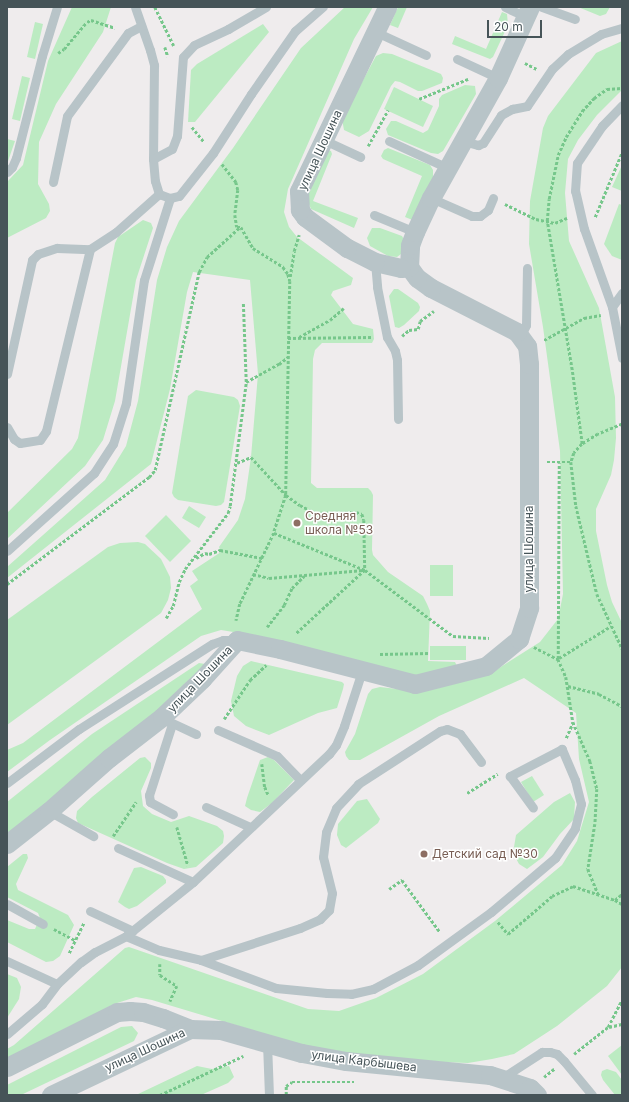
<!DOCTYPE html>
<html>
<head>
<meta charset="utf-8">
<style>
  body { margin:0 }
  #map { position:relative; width:629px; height:1102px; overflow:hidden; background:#efeced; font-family:Inter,sans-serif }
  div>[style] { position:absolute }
  .green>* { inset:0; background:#bcebc2 }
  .path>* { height:2.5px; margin-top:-1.25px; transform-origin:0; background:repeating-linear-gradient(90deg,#76c78b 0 3px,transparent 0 5px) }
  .lane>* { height:9px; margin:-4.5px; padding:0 4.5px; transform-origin:4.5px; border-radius:4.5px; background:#b8c4c8 }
  .street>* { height:19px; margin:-9.5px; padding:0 9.5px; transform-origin:9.5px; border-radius:9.5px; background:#b8c4c8 }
  .dots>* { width:11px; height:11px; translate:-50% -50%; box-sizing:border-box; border:2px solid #fff; border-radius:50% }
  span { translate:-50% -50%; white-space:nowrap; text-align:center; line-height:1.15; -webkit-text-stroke:3px #fff; paint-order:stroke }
  .street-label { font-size:12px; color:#465458 }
  .education-label { font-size:12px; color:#785e54 }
  .left { translate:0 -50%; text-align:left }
  .frame { position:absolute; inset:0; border:8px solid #465458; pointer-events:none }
  .scale { position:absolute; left:487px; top:20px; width:55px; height:18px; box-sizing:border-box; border:2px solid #465458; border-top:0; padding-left:5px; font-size:12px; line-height:14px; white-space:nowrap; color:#465458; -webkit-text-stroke:3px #fff; paint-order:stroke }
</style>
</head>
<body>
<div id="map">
  <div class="green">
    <div style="clip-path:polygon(72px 7px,111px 7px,103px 32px,56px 104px,39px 142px,38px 184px,49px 204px,50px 211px,46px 218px,7px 238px,7px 182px,23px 165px,48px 61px)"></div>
    <div style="clip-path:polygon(345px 7px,373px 7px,354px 39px,288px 189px,284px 212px,289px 227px,297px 237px,353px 278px,351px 285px,333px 291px,331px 295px,353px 324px,373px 329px,374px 339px,372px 343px,322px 343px,315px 350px,313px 359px,311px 483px,317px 488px,368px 488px,371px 491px,373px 495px,372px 550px,373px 555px,388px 572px,423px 596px,427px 604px,430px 611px,428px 661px,455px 662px,457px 666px,416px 676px,252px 635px,221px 630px,201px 636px,50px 740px,7px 772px,7px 750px,23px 743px,202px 609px,190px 586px,198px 580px,192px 571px,221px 552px,219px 547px,238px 520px,245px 499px,251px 457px,258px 374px,250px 280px,193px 272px,187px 292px,170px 389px,151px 464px,7px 578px,7px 567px,105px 480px,126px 446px,138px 401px,157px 280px,167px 247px,179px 221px,233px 148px,301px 48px)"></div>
    <div style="clip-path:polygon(398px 7px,407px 7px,398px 28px,390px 25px)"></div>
    <div style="clip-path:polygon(578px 7px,600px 8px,610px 7px,606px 14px,600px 16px)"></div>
    <div style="clip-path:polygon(502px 12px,507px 14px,508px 25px,493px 57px,490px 59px,452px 44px,455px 36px,486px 49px)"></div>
    <div style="clip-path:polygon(35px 22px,43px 24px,35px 59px,27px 57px)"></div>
    <div style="clip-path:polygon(263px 24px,269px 32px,195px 122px,188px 122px,191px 70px,197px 64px)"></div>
    <div style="clip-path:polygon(622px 41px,622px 90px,597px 115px,578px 140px,568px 159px,565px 193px,569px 241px,599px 308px,615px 397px,616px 438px,614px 460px,611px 475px,596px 509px,596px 531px,607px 585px,612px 602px,622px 623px,622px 967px,607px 986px,557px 1026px,514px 1054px,492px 1059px,468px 1063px,442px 1062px,348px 1053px,305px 1046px,152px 1000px,136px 997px,114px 1004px,7px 1061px,7px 1049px,14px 1045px,125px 948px,129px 947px,308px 1009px,339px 1011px,376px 998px,423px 974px,495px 921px,562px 865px,577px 841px,589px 802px,579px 759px,576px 713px,524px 678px,439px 716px,360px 760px,349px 760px,346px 756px,345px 752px,355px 734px,368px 694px,372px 689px,380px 687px,415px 691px,496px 670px,540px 642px,558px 619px,563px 594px,560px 451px,543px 327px,529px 244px,530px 201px,543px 128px,548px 116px,596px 53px)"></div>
    <div style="clip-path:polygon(383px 53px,392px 54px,441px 74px,443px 78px,442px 83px,422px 91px,418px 91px,400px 82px,395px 81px,391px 86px,369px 131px,359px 137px,344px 130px,342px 119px,376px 56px)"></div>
    <div style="clip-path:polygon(22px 76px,30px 78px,20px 121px,12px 119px)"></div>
    <div style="clip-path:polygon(465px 85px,475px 86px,476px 94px,443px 151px,438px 154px,431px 153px,388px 135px,386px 129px,391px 121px,396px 121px,423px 133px,428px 130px,439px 106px,439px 99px,442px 95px)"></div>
    <div style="clip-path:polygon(394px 87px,433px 106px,423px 127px,384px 109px)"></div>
    <div style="clip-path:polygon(7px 139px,15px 141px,7px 164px)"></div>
    <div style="clip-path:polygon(388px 148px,430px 165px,433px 170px,433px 178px,415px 221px,405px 217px,422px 176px,383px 159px,381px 156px,384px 150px)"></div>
    <div style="clip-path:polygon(328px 150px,331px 151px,332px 154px,313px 201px,358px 218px,354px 228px,311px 209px,307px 199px,309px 185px)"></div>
    <div style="clip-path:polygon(622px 165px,622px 191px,612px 187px)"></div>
    <div style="clip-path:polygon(619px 204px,622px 205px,622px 260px,612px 256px,604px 244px)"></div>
    <div style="clip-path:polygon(143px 220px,151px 223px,153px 228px,136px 280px,115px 401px,103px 440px,85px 466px,7px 539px,7px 513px,72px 449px,78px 438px,115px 243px,118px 237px)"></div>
    <div style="clip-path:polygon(372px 228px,380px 228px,402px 236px,406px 243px,405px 251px,397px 257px,388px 256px,370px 246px,367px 238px)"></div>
    <div style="clip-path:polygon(394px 289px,398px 289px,418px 303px,420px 307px,419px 311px,404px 325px,399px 328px,395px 327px,389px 296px)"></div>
    <div style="clip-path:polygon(196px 390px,234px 397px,238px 400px,240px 406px,224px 502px,221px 505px,216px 506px,178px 500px,174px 497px,172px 493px,188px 396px)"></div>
    <div style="clip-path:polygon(189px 506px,206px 517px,199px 528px,182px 518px)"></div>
    <div style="clip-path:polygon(166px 515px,191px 541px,170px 562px,145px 536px)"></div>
    <div style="clip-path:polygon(138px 542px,145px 544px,161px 559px,170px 577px,171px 588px,168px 600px,161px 613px,7px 725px,7px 620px,108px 547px,120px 543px)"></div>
    <div style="clip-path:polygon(430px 565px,453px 565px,453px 596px,430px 596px)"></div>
    <div style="clip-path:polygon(430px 646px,466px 646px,466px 660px,430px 660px)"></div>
    <div style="clip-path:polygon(251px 661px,342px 682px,344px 684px,343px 689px,337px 708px,318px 713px,269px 735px,246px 726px,234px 716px,231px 701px,237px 676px,243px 666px)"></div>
    <div style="clip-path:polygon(199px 663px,205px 664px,152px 716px,7px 835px,7px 802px,92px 734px)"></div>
    <div style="clip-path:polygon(145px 757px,151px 763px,151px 768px,141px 791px,143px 806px,152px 814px,171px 822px,189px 816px,217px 826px,223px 831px,224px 836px,223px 843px,196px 867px,184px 869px,167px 863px,78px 823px,76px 818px,77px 811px,92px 797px,140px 758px)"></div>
    <div style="clip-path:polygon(268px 757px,274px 760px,294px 780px,272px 803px,260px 812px,251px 810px,245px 806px,247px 798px,260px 760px)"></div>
    <div style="clip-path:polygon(532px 776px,544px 795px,533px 802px,521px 782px)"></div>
    <div style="clip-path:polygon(570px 793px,575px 802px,574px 819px,560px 834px,543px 857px,527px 869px,519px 864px,513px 853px,516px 835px,554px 802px)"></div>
    <div style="clip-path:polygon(367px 799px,380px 819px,378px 823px,346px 848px,341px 845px,337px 835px,338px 824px,357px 801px)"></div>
    <div style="clip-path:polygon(23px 854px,27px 854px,28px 858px,16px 884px,18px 890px,68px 915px,74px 925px,60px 956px,53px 961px,46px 962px,7px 942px,7px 920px,29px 929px,35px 929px,40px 918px,38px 913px,7px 897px,7px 867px)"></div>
    <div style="clip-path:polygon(141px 867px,163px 876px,166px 880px,166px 883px,137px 906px,129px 909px,125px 907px,118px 902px,134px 868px)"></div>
    <div style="clip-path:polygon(7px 974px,17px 978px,21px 987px,19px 999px,7px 1018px)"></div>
    <div style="clip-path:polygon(132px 1026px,138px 1033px,134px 1041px,21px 1095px,7px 1095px,7px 1085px,121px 1027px)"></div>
    <div style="clip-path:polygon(622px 1045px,622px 1075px,608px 1056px)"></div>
    <div style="clip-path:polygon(197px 1066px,212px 1069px,229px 1066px,234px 1077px,228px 1083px,201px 1095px,136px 1095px)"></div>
    <div style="clip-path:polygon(607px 1069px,616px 1072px,622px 1080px,622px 1095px,615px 1095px,603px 1080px,601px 1075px,602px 1071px)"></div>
  </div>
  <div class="path">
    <div style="left:155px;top:7px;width:43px;rotate:64deg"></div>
    <div style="left:165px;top:47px;width:10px;rotate:73deg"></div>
    <div style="left:58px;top:53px;width:7px;rotate:-34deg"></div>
    <div style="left:64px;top:49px;width:35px;rotate:-50deg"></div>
    <div style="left:87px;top:22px;width:4px;rotate:-27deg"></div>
    <div style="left:91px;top:20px;width:25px;rotate:18deg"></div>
    <div style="left:525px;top:63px;width:13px;rotate:27deg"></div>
    <div style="left:419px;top:99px;width:53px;rotate:-22.2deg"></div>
    <div style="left:192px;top:127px;width:19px;rotate:51deg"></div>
    <div style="left:368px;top:146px;width:41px;rotate:-60.9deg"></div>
    <div style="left:222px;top:164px;width:23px;rotate:52deg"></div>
    <div style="left:236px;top:182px;width:8px;rotate:76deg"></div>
    <div style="left:238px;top:190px;width:25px;rotate:97deg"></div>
    <div style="left:235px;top:215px;width:12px;rotate:81deg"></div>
    <div style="left:237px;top:227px;width:4px"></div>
    <div style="left:241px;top:227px;width:24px;rotate:60deg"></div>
    <div style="left:253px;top:248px;width:36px;rotate:32deg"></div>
    <div style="left:283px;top:267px;width:9px;rotate:54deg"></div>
    <div style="left:288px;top:274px;width:7px;rotate:74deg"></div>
    <div style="left:290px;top:281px;width:214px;rotate:91.1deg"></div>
    <div style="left:286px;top:495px;width:40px;rotate:108deg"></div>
    <div style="left:274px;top:533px;width:79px;rotate:115.6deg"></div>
    <div style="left:240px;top:604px;width:17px;rotate:103deg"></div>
    <div style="left:505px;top:204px;width:34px;rotate:26deg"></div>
    <div style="left:536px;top:219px;width:19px;rotate:12deg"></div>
    <div style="left:555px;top:223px;width:13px;rotate:-23deg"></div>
    <div style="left:595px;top:217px;width:70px;rotate:-67.4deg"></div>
    <div style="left:290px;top:277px;width:26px;rotate:-81deg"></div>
    <div style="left:294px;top:251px;width:17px;rotate:-73deg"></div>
    <div style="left:402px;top:336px;width:9px;rotate:-41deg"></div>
    <div style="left:409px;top:330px;width:9px;rotate:-6deg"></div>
    <div style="left:418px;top:329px;width:8px;rotate:-76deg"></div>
    <div style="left:420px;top:321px;width:17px;rotate:-36deg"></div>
    <div style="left:299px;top:337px;width:35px;rotate:-29deg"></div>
    <div style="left:330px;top:320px;width:18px;rotate:-41deg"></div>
    <div style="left:288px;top:338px;width:85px;rotate:-0.7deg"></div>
    <div style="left:544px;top:340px;width:46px;rotate:-28.8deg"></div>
    <div style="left:584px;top:318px;width:17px;rotate:-10deg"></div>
    <div style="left:246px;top:382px;width:38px;rotate:-29deg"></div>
    <div style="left:279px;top:364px;width:11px;rotate:-38deg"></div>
    <div style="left:622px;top:424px;width:26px;rotate:157deg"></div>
    <div style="left:598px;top:434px;width:19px;rotate:148deg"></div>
    <div style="left:582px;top:444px;width:12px;rotate:132deg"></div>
    <div style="left:574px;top:453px;width:9px;rotate:108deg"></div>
    <div style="left:571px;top:462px;width:44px;rotate:83.5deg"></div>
    <div style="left:576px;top:506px;width:90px;rotate:76.6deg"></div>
    <div style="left:597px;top:594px;width:60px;rotate:65.2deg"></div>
    <div style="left:582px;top:444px;width:75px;rotate:-97.7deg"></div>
    <div style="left:572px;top:370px;width:151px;rotate:-99.5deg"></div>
    <div style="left:547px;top:221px;width:22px;rotate:-85deg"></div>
    <div style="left:549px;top:199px;width:45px;rotate:-78.4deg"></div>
    <div style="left:558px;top:155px;width:20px;rotate:-66deg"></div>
    <div style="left:566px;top:137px;width:31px;rotate:-58deg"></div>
    <div style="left:582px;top:111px;width:18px;rotate:-47deg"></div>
    <div style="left:594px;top:98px;width:16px;rotate:-35deg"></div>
    <div style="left:607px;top:89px;width:15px;rotate:-4deg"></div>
    <div style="left:547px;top:462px;width:24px"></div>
    <div style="left:237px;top:463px;width:15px;rotate:-23deg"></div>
    <div style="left:251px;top:457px;width:52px;rotate:47.4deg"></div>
    <div style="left:286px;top:495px;width:17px;rotate:36deg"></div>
    <div style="left:300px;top:505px;width:17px;rotate:28deg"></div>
    <div style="left:315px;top:513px;width:41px;rotate:-1.4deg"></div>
    <div style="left:356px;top:512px;width:6px;rotate:18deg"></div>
    <div style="left:362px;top:514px;width:6px;rotate:72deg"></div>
    <div style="left:364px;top:520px;width:50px;rotate:88.9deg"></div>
    <div style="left:365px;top:570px;width:94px;rotate:137.2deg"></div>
    <div style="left:274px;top:533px;width:98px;rotate:22.1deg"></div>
    <div style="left:365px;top:570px;width:110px;rotate:36.9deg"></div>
    <div style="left:453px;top:636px;width:36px;rotate:3deg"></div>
    <div style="left:196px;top:558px;width:10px;rotate:-29deg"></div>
    <div style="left:205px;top:553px;width:4px;rotate:14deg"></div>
    <div style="left:209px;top:554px;width:12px;rotate:-20deg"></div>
    <div style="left:220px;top:550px;width:43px;rotate:10.8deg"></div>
    <div style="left:253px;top:574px;width:16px;rotate:14deg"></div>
    <div style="left:269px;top:578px;width:95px;rotate:-4.8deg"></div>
    <div style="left:7px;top:584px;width:178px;rotate:-37deg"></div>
    <div style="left:149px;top:477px;width:9px;rotate:-49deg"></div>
    <div style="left:155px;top:470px;width:203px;rotate:-77.5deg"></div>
    <div style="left:199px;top:272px;width:17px;rotate:-62deg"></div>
    <div style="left:207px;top:257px;width:45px;rotate:-42.3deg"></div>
    <div style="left:166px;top:618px;width:14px;rotate:-60deg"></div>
    <div style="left:173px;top:606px;width:25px;rotate:-76deg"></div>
    <div style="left:179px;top:582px;width:14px;rotate:-65deg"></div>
    <div style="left:185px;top:569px;width:71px;rotate:-52.5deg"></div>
    <div style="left:228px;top:513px;width:7px;rotate:-74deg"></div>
    <div style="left:230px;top:506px;width:125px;rotate:-82.6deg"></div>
    <div style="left:246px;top:382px;width:80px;rotate:-92.1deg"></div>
    <div style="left:267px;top:627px;width:28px;rotate:-52deg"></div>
    <div style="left:284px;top:605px;width:19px;rotate:-65deg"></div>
    <div style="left:292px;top:588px;width:17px;rotate:-45deg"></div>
    <div style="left:534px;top:647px;width:27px;rotate:27deg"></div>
    <div style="left:558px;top:659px;width:20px;rotate:66deg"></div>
    <div style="left:566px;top:677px;width:46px;rotate:81.2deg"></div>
    <div style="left:573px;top:722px;width:43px;rotate:66.4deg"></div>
    <div style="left:590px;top:761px;width:29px;rotate:76deg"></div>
    <div style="left:597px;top:789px;width:35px;rotate:93deg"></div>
    <div style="left:595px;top:824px;width:46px;rotate:98.8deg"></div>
    <div style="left:588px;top:869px;width:27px;rotate:68deg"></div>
    <div style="left:380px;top:654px;width:50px;rotate:-1.1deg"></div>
    <div style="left:559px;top:658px;width:61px;rotate:-31.6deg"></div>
    <div style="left:558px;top:659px;width:196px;rotate:-89.7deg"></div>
    <div style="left:568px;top:686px;width:32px;rotate:14deg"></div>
    <div style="left:599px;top:694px;width:26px;rotate:28deg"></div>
    <div style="left:224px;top:719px;width:47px;rotate:-56.3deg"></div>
    <div style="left:250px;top:680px;width:22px;rotate:-43deg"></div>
    <div style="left:566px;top:738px;width:17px;rotate:-66deg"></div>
    <div style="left:262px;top:764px;width:23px;rotate:83deg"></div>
    <div style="left:265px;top:787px;width:8px;rotate:67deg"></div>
    <div style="left:467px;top:793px;width:36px;rotate:-32deg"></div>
    <div style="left:177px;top:827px;width:40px;rotate:74deg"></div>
    <div style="left:113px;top:836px;width:41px;rotate:-55.9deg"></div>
    <div style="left:389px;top:889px;width:16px;rotate:-35deg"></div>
    <div style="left:402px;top:880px;width:64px;rotate:53.8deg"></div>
    <div style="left:615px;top:900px;width:9px;rotate:-41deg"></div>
    <div style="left:498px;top:922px;width:16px;rotate:50deg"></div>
    <div style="left:508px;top:934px;width:58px;rotate:-40.8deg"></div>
    <div style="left:552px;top:896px;width:23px;rotate:-25deg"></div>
    <div style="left:573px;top:886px;width:44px;rotate:18.4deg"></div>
    <div style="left:615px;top:900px;width:8px;rotate:30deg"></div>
    <div style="left:54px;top:929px;width:24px;rotate:28deg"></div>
    <div style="left:69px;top:953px;width:34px;rotate:-64deg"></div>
    <div style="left:160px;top:964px;width:11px;rotate:90deg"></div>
    <div style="left:160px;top:975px;width:20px;rotate:33deg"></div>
    <div style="left:177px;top:986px;width:17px;rotate:114deg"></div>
    <div style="left:609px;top:1027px;width:13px;rotate:-13deg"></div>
    <div style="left:574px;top:1054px;width:43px;rotate:-38.5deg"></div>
    <div style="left:608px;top:1027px;width:30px;rotate:-63deg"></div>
    <div style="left:544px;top:1077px;width:13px;rotate:-39deg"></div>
    <div style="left:160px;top:1095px;width:92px;rotate:-25.2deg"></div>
    <div style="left:286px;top:1095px;width:9px;rotate:-90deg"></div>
    <div style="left:286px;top:1086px;width:7px;rotate:-34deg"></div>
    <div style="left:292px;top:1082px;width:62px"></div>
  </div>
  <div class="lane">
    <div style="left:135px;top:7px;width:46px;rotate:70.8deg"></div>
    <div style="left:150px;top:50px;width:16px;rotate:75deg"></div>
    <div style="left:154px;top:65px;width:94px;rotate:90.6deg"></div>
    <div style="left:153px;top:159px;width:22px;rotate:85deg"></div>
    <div style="left:155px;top:181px;width:14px;rotate:73deg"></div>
    <div style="left:159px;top:194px;width:12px;rotate:20deg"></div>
    <div style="left:170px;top:198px;width:9px;rotate:-13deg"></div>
    <div style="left:179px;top:196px;width:55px;rotate:-51.7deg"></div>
    <div style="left:213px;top:153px;width:70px;rotate:-57.2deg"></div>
    <div style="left:251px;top:94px;width:77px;rotate:-55.1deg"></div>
    <div style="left:295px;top:31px;width:37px;rotate:-41deg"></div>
    <div style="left:505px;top:7px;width:23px;rotate:25deg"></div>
    <div style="left:542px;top:7px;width:35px;rotate:20deg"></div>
    <div style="left:376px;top:32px;width:55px;rotate:24.7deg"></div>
    <div style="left:457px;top:59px;width:45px;rotate:24.9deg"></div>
    <div style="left:324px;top:140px;width:40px;rotate:25deg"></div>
    <div style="left:389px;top:141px;width:65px;rotate:24.6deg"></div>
    <div style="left:463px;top:141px;width:16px;rotate:15deg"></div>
    <div style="left:478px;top:145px;width:5px;rotate:-22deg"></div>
    <div style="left:483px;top:143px;width:33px;rotate:-57deg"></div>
    <div style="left:501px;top:115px;width:13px;rotate:-29deg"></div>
    <div style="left:512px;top:109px;width:15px;rotate:-11deg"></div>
    <div style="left:527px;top:106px;width:45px;rotate:-56deg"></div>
    <div style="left:552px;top:69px;width:22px;rotate:-43deg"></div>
    <div style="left:568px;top:54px;width:39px;rotate:-31deg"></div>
    <div style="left:601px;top:34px;width:22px;rotate:-16deg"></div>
    <div style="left:153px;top:159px;width:21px;rotate:-28deg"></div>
    <div style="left:172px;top:149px;width:14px;rotate:-69deg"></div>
    <div style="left:177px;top:136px;width:79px;rotate:-85.7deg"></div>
    <div style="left:183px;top:57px;width:16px;rotate:-47deg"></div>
    <div style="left:194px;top:45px;width:38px;rotate:-25deg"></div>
    <div style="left:228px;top:29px;width:44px;rotate:-30.1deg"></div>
    <div style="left:7px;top:172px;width:7px;rotate:-45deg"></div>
    <div style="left:12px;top:167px;width:10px;rotate:-66deg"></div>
    <div style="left:16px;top:158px;width:105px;rotate:-75.7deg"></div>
    <div style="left:42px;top:56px;width:51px;rotate:-73deg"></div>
    <div style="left:53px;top:182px;width:67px;rotate:-78deg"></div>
    <div style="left:67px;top:116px;width:103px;rotate:-53.7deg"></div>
    <div style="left:128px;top:33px;width:15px;rotate:-28deg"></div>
    <div style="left:431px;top:198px;width:45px;rotate:23.7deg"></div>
    <div style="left:472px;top:216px;width:8px"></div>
    <div style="left:480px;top:216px;width:10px;rotate:-37deg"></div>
    <div style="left:488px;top:210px;width:13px;rotate:-67deg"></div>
    <div style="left:374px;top:215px;width:44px;rotate:22.5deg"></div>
    <div style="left:375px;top:262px;width:25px;rotate:85deg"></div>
    <div style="left:377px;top:287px;width:51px;rotate:78.7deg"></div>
    <div style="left:387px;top:337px;width:16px;rotate:60deg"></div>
    <div style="left:395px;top:351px;width:9px;rotate:77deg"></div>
    <div style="left:397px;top:360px;width:59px;rotate:89deg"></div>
    <div style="left:622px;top:293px;width:17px;rotate:126deg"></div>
    <div style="left:612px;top:307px;width:52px;rotate:78.9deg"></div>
    <div style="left:612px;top:307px;width:83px;rotate:-109.7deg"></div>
    <div style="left:584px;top:229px;width:39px;rotate:-103deg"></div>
    <div style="left:575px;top:191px;width:28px;rotate:-86deg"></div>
    <div style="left:577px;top:163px;width:45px;rotate:-56deg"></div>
    <div style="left:602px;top:126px;width:29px;rotate:-46deg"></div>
    <div style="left:521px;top:335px;width:11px;rotate:-63deg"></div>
    <div style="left:526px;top:325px;width:57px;rotate:-89deg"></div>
    <div style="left:7px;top:374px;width:117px;rotate:-77.6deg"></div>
    <div style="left:32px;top:260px;width:8px;rotate:-45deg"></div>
    <div style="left:38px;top:254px;width:20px;rotate:-18deg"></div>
    <div style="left:57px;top:248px;width:33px;rotate:2deg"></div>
    <div style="left:90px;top:249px;width:31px;rotate:-33deg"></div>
    <div style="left:116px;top:232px;width:57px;rotate:-41.5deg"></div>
    <div style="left:7px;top:427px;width:14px;rotate:60deg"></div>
    <div style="left:14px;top:439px;width:7px;rotate:34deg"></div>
    <div style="left:20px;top:443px;width:20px;rotate:-9deg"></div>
    <div style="left:40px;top:440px;width:11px;rotate:-56deg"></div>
    <div style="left:46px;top:431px;width:187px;rotate:-76.4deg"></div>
    <div style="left:7px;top:551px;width:117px;rotate:-41.9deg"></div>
    <div style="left:94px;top:473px;width:35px;rotate:-57deg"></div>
    <div style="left:113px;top:444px;width:43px;rotate:-72.4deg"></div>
    <div style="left:126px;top:403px;width:124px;rotate:-81.7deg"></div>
    <div style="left:144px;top:280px;width:86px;rotate:-72.4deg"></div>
    <div style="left:168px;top:721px;width:31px;rotate:25deg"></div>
    <div style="left:172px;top:724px;width:75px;rotate:107.9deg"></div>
    <div style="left:149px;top:795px;width:7px;rotate:82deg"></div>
    <div style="left:150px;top:802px;width:26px;rotate:28deg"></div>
    <div style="left:218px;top:730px;width:64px;rotate:23.8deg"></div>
    <div style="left:277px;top:756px;width:33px;rotate:46deg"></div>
    <div style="left:7px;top:783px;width:90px;rotate:-36.9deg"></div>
    <div style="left:79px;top:729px;width:158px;rotate:-32.6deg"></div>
    <div style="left:212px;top:644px;width:12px;rotate:-20deg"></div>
    <div style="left:223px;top:640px;width:13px"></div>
    <div style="left:206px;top:807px;width:48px;rotate:24.4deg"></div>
    <div style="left:49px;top:811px;width:51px;rotate:29.6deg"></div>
    <div style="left:118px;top:848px;width:82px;rotate:24.4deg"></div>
    <div style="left:7px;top:904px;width:41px;rotate:29.1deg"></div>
    <div style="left:90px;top:911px;width:47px;rotate:24.9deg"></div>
    <div style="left:126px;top:936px;width:36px;rotate:23deg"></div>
    <div style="left:159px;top:950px;width:43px;rotate:13.4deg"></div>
    <div style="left:201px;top:960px;width:104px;rotate:-17.9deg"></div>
    <div style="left:300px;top:928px;width:22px;rotate:-24deg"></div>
    <div style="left:320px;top:919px;width:13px;rotate:-45deg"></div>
    <div style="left:329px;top:910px;width:17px;rotate:-80deg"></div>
    <div style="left:332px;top:893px;width:37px;rotate:-104deg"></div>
    <div style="left:323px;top:857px;width:25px;rotate:-83deg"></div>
    <div style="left:326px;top:832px;width:26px;rotate:-67deg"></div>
    <div style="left:336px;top:808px;width:33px;rotate:-47deg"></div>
    <div style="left:358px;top:784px;width:98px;rotate:-32.9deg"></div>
    <div style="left:440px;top:731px;width:7px;rotate:-16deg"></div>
    <div style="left:447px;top:729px;width:14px;rotate:21deg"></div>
    <div style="left:460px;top:734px;width:35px;rotate:53deg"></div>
    <div style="left:201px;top:960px;width:80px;rotate:20.5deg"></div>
    <div style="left:276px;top:988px;width:51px;rotate:5.6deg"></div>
    <div style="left:327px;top:993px;width:24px;rotate:2deg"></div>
    <div style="left:351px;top:994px;width:23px;rotate:-13deg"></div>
    <div style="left:373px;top:989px;width:51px;rotate:-28.1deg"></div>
    <div style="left:418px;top:965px;width:90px;rotate:-36deg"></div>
    <div style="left:491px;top:912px;width:84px;rotate:-40.2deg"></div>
    <div style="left:555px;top:858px;width:36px;rotate:-56deg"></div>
    <div style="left:575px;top:828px;width:25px;rotate:-76deg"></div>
    <div style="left:581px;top:804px;width:25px;rotate:-104deg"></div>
    <div style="left:575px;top:780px;width:34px;rotate:-113deg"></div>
    <div style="left:562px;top:749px;width:59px;rotate:152.6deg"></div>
    <div style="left:510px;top:776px;width:39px;rotate:54deg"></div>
    <div style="left:7px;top:961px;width:55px;rotate:24.7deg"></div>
    <div style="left:7px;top:1034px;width:46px;rotate:-40.6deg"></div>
    <div style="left:42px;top:1004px;width:25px;rotate:-53deg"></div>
    <div style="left:57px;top:984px;width:33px;rotate:-43deg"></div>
    <div style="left:81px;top:962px;width:17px;rotate:-36deg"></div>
    <div style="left:95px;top:952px;width:35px;rotate:-27deg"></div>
    <div style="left:126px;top:936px;width:86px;rotate:-38.9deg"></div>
    <div style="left:193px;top:882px;width:187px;rotate:-43.3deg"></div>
    <div style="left:329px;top:754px;width:11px;rotate:-52deg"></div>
    <div style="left:336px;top:745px;width:21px;rotate:-67deg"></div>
    <div style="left:344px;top:726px;width:58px;rotate:-71.9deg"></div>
    <div style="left:267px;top:1043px;width:52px;rotate:87.8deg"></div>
    <div style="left:502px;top:1078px;width:48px;rotate:-33deg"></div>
    <div style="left:542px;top:1052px;width:8px"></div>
    <div style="left:550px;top:1052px;width:7px;rotate:16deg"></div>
    <div style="left:557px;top:1054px;width:10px;rotate:45deg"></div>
    <div style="left:564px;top:1061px;width:44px;rotate:50.5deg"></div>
  </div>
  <div class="street">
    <div style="left:409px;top:267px;width:22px;rotate:-87deg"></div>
    <div style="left:410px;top:245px;width:14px;rotate:-69deg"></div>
    <div style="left:415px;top:232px;width:38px;rotate:-65deg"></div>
    <div style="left:431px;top:198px;width:137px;rotate:-60.8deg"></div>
    <div style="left:498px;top:78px;width:78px;rotate:-65.7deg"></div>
    <div style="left:7px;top:844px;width:53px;rotate:-38.2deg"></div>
    <div style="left:49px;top:811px;width:80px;rotate:-41.5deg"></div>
    <div style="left:109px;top:758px;width:67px;rotate:-37.7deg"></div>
    <div style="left:162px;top:717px;width:55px;rotate:-43.5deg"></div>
    <div style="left:202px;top:679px;width:52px;rotate:-48.1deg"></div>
    <div style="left:237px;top:640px;width:44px;rotate:11.8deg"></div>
    <div style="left:280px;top:649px;width:139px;rotate:14.5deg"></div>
    <div style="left:415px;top:684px;width:73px;rotate:-14.2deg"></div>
    <div style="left:486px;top:666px;width:43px;rotate:-39.3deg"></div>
    <div style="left:519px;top:639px;width:33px;rotate:-72deg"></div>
    <div style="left:529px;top:608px;width:244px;rotate:-90deg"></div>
    <div style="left:529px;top:364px;width:18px;rotate:-96deg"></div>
    <div style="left:527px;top:346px;width:17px;rotate:-126deg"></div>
    <div style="left:517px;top:332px;width:97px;rotate:-152.9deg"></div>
    <div style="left:431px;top:288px;width:17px;rotate:-144deg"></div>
    <div style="left:417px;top:278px;width:14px;rotate:-126deg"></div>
    <div style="left:409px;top:267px;width:8px;rotate:173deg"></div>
    <div style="left:401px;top:268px;width:27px;rotate:-167deg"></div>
    <div style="left:375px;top:262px;width:31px;rotate:-153deg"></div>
    <div style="left:347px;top:248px;width:52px;rotate:-143.6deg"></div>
    <div style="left:305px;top:217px;width:9px;rotate:-126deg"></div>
    <div style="left:300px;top:210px;width:19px;rotate:-93deg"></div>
    <div style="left:299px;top:191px;width:204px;rotate:-64.4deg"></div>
    <div style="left:7px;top:1067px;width:123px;rotate:-26.6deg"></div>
    <div style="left:117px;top:1012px;width:13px;rotate:-4deg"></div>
    <div style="left:130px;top:1011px;width:13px;rotate:4deg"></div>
    <div style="left:143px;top:1012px;width:21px;rotate:17deg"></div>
    <div style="left:163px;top:1018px;width:29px;rotate:22deg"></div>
    <div style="left:190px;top:1029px;width:31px;rotate:2deg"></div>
    <div style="left:221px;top:1030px;width:84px;rotate:15.9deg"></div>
    <div style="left:302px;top:1053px;width:45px;rotate:10.3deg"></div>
    <div style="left:346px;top:1061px;width:145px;rotate:5.6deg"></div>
    <div style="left:490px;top:1075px;width:42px;rotate:18deg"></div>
    <div style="left:530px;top:1088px;width:10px;rotate:45deg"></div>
    <div style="left:51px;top:1095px;width:154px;rotate:-25.4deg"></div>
  </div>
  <div class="dots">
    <div style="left:297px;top:523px;background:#8d6e63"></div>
    <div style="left:424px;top:854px;background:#8d6e63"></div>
  </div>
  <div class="street-label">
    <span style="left:320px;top:150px;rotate:-65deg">улица Шошина</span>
    <span style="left:529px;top:549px;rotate:-90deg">улица Шошина</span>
    <span style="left:200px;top:679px;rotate:-46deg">улица Шошина</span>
    <span style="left:145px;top:1050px;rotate:-25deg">улица Шошина</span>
    <span style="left:364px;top:1061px;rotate:7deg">улица Карбышева</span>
  </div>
  <div class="education-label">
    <span class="left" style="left:305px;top:523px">Средняя<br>школа №53</span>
    <span class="left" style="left:432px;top:854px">Детский сад №30</span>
  </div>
  <div class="frame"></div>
  <div class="scale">20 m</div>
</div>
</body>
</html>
